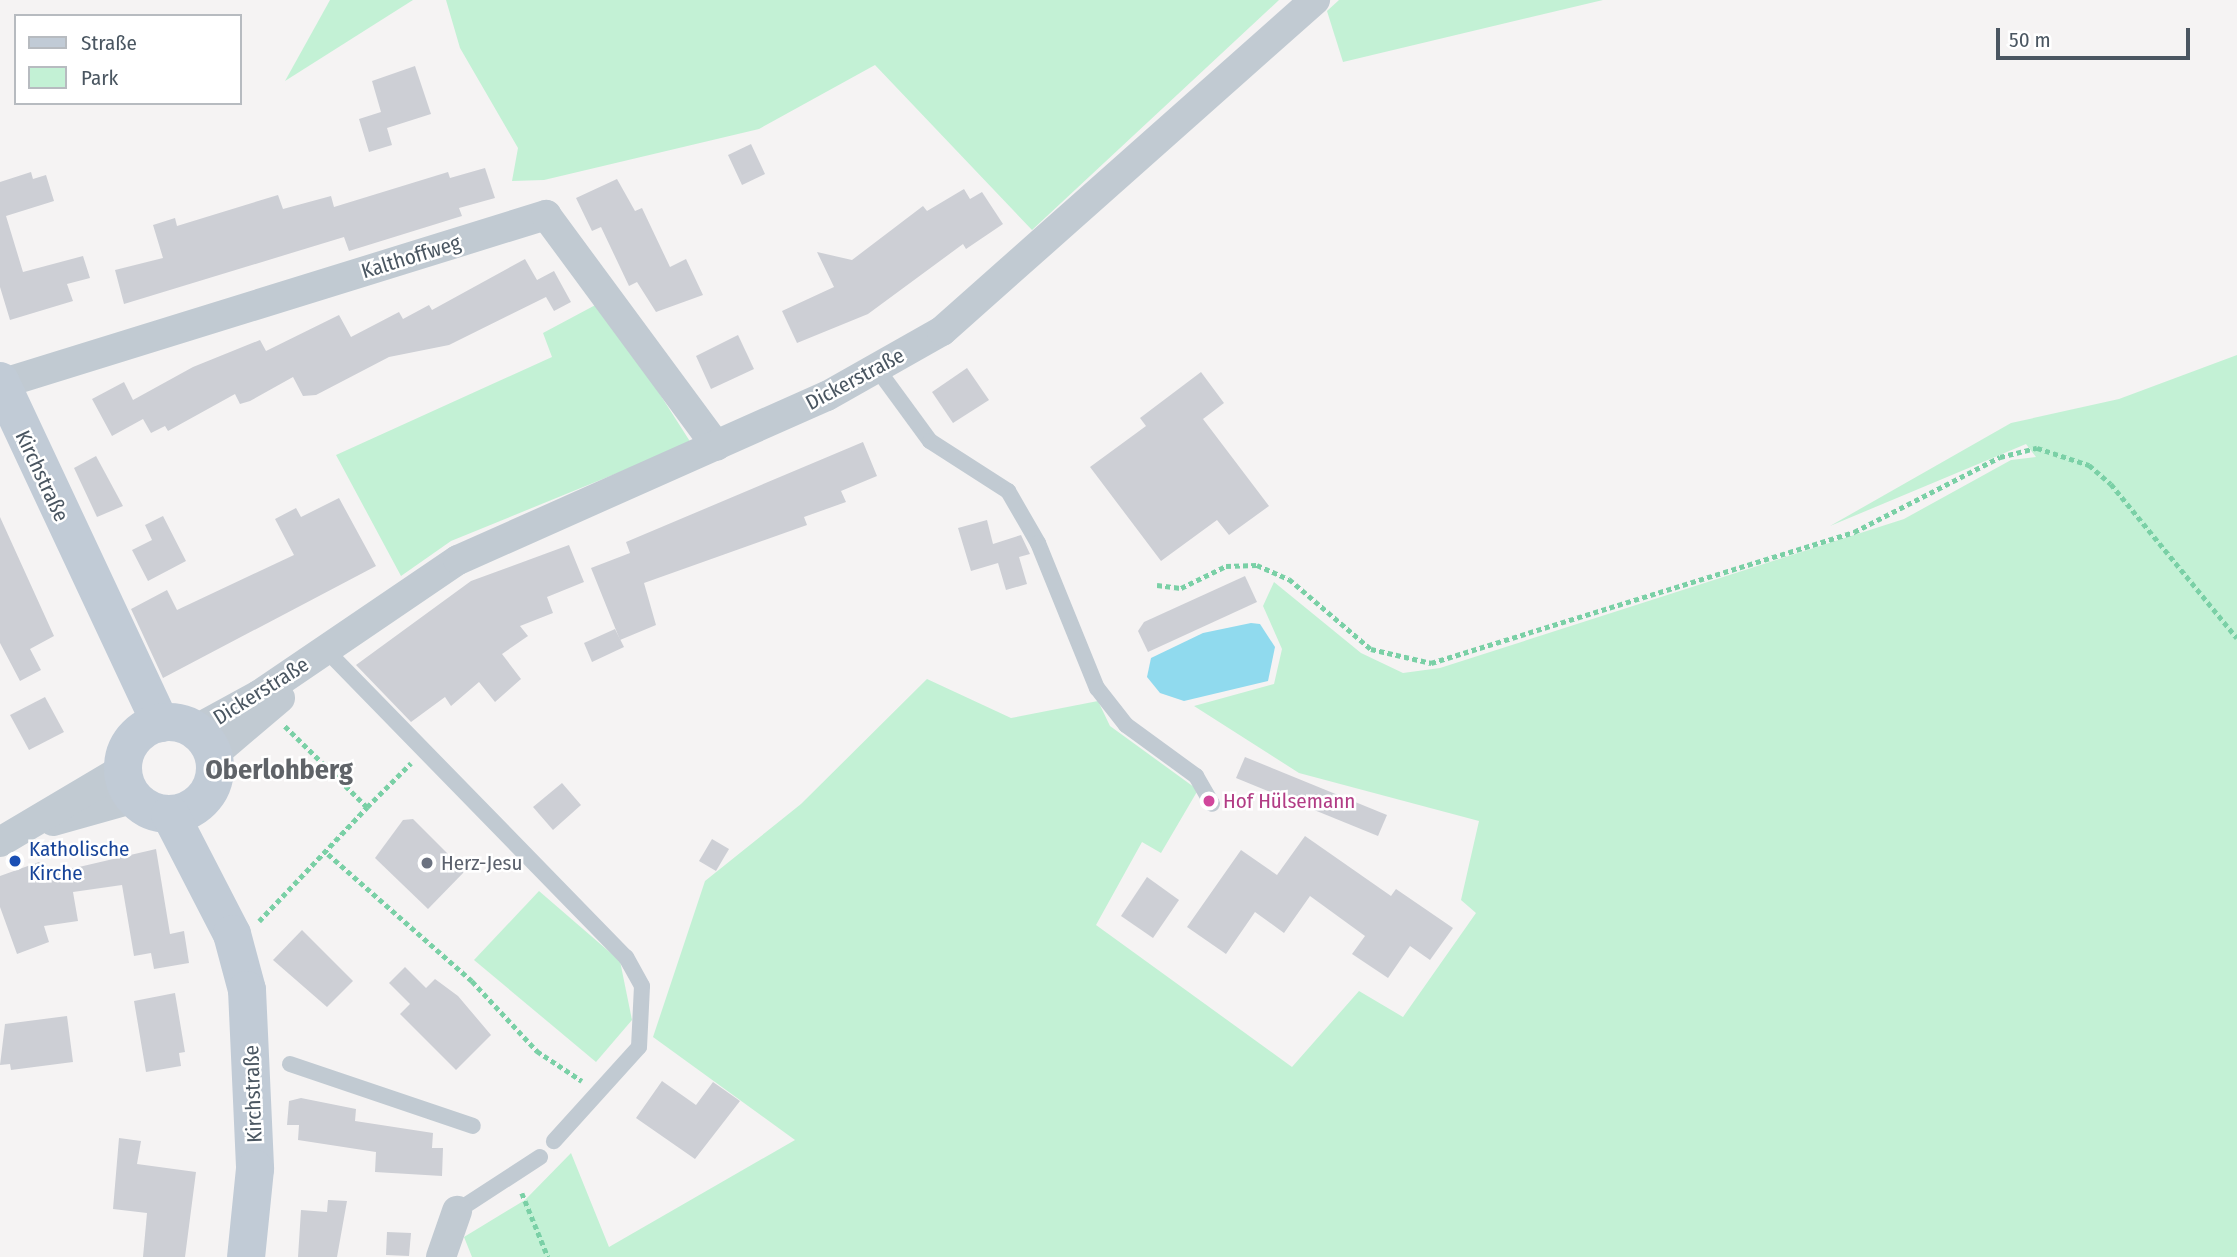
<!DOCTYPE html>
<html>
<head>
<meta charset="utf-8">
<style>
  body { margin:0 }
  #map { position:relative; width:2237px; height:1257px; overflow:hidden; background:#f5f3f3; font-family:"Fira Sans Condensed",sans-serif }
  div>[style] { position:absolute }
  .green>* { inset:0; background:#c3f1d5 }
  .water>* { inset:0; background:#90daee }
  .building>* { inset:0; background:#cdcfd5 }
  .path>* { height:4.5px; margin-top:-2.25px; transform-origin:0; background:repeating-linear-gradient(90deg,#7ad0a6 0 5px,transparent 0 8.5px) }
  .lane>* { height:16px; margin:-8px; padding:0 8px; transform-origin:8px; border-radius:8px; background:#c1cad2 }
  .street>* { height:30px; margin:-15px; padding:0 15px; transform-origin:15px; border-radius:15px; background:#c1cad2 }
  .secondary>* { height:38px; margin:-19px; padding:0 19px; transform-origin:19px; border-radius:19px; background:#c1cbd6 }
  .secondary>.ring { margin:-19px; padding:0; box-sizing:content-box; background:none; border:38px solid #c1cbd6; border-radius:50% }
  .dots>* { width:19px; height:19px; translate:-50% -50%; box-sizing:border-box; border:4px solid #fff; border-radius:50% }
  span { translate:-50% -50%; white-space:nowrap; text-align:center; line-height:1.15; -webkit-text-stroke:5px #fff; paint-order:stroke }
  .street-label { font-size:21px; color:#4a5661 }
  .hotel-label { font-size:21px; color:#b23c85 }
  .left { translate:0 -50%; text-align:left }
  .transit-label { font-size:21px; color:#164399 }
  .worship-label { font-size:21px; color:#5b616d }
  .district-label { font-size:28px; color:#5f6368; font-weight:700 }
  .legend { position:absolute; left:14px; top:14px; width:228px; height:91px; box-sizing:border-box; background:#fff; border:2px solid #b7bbc0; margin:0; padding:9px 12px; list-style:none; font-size:21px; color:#4a5661 }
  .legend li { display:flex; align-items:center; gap:14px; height:35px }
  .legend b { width:35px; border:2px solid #b7bbc0 }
  .scale { position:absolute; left:1996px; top:28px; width:194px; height:32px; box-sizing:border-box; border:4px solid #4a5661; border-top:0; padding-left:9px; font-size:21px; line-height:24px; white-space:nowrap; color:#4a5661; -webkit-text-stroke:5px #fff; paint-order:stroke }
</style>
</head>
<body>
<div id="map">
  <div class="green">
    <div style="clip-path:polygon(330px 0,413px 0,285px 81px)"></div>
    <div style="clip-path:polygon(446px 0,1279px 0,1032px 230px,875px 65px,759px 129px,544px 180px,512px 181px,518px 148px,460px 48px)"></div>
    <div style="clip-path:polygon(1339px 0,1603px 0,1343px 62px,1327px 11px)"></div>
    <div style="clip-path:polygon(601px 302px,691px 443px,451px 541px,401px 576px,336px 455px,552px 357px,543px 333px)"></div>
    <div style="clip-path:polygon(2237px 355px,2237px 1257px,472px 1257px,464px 1237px,525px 1200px,571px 1153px,609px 1247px,795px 1140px,653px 1037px,705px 881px,801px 804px,927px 679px,1011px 718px,1098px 701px,1110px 726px,1198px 790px,1161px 853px,1142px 842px,1096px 925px,1292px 1067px,1359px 991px,1403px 1017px,1476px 913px,1461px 900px,1479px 821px,1299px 773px,1194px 706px,1274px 684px,1282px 649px,1263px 606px,1274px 582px,1361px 653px,1403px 673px,1440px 668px,1904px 519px,2011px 460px,2036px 457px,2026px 444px,1830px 526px,2011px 423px,2119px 399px)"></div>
    <div style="clip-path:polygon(539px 891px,620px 961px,632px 1020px,596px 1062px,474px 960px)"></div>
  </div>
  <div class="water">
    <div style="clip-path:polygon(1251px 623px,1260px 624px,1275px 647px,1268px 681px,1184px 701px,1160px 693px,1147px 677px,1151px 658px,1203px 633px)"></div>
  </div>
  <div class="building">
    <div style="clip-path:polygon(415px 66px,431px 114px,387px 128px,392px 145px,369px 152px,359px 119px,381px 112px,372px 81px)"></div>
    <div style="clip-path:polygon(751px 144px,765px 174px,742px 185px,728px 155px)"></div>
    <div style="clip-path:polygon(485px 168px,495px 198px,459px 208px,462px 216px,349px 251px,344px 237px,124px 304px,115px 270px,163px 258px,153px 225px,175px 218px,177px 226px,278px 195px,283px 209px,331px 196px,334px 207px,448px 172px,450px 178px)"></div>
    <div style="clip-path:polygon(31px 172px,33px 179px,46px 175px,54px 201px,6px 216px,23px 272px,83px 256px,90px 278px,67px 284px,73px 301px,10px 320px,0 287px,0 182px)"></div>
    <div style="clip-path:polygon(617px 179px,635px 211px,642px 208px,670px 267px,686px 259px,703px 295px,656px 312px,637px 282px,629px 286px,601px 227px,592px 231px,576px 198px)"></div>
    <div style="clip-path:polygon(964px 189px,970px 199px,982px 192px,1003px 224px,966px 249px,963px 244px,868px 314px,797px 343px,782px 311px,834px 287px,817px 252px,852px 260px,923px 206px,927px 211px)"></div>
    <div style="clip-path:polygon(525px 259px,537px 280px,554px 271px,571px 302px,554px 311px,546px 297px,449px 345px,389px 357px,316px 395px,303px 396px,293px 377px,250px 401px,240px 404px,235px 394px,168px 431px,165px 426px,151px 433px,143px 419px,112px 436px,92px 399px,124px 382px,133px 400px,193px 367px,260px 340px,266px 351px,339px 315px,351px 337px,399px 312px,403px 319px,429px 305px,432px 310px)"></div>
    <div style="clip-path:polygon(738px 335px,754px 369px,711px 389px,696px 356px)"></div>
    <div style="clip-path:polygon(967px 368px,989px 400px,953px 423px,932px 392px)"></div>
    <div style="clip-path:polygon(1201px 372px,1224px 403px,1203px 419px,1269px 506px,1229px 535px,1217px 520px,1161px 561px,1090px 467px,1146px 426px,1140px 418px)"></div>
    <div style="clip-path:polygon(863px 442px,877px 476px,841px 491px,846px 502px,804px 517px,807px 525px,644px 583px,656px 625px,620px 640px,591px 568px,630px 553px,626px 542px)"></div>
    <div style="clip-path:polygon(96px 456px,123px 506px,97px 517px,74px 468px)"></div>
    <div style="clip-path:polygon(339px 498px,376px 566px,163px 678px,131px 609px,167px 590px,177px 610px,294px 555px,275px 519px,296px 508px,301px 517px)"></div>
    <div style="clip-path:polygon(163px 516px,186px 561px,148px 581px,132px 550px,152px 540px,145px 525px)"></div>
    <div style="clip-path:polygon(0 517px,54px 636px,30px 649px,41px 670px,20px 681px,0 643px)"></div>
    <div style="clip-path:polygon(987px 520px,993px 544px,1021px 535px,1030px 554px,1019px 557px,1027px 584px,1006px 590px,998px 563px,971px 571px,958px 528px)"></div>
    <div style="clip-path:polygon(569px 545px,584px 582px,547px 597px,553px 613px,520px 626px,528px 636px,502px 654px,521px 679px,495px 702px,479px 682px,451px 706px,445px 697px,411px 722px,356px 665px,471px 581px)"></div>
    <div style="clip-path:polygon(1245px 576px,1257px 602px,1148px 652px,1138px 631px,1144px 622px)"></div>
    <div style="clip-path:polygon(615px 629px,624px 647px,592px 662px,584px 643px)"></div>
    <div style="clip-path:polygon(45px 697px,64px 732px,29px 750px,10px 715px)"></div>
    <div style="clip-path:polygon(1245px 757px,1387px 815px,1378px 836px,1236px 778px)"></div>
    <div style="clip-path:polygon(562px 783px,581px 805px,553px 830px,533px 807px)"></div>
    <div style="clip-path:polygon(413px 819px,465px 871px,428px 909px,375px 858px,403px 820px)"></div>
    <div style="clip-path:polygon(1305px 836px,1391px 896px,1396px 889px,1453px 928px,1430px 960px,1410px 946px,1388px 978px,1352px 954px,1365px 936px,1310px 896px,1284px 933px,1255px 912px,1226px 954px,1187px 927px,1241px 850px,1277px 875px)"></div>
    <div style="clip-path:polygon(712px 839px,729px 849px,716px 871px,699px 861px)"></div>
    <div style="clip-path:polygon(156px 849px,170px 934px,184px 931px,189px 963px,154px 969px,151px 953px,134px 956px,122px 885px,73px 892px,78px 921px,44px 926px,49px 942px,17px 954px,0 907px,0 876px,39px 862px,49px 874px)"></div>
    <div style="clip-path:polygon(1147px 877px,1179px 900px,1153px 938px,1121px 916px)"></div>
    <div style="clip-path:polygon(302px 930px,353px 981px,327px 1007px,273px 960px)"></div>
    <div style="clip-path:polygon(405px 967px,426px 988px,435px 979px,458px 996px,491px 1035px,456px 1070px,400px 1014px,410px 1004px,389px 983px)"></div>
    <div style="clip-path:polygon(175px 993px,185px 1052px,179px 1053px,181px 1066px,146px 1072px,134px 1001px)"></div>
    <div style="clip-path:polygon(67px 1016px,73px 1062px,11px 1070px,10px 1064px,0 1065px,5px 1024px)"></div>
    <div style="clip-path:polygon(662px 1081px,696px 1105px,713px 1082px,740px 1101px,695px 1159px,636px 1118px)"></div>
    <div style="clip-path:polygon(301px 1098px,356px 1109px,355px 1121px,433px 1133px,432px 1148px,443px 1148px,442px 1176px,375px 1172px,376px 1152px,298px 1140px,299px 1125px,287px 1125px,289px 1101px)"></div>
    <div style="clip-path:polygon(119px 1138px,141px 1141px,137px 1164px,196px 1172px,185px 1257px,143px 1257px,147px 1213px,113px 1209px)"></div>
    <div style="clip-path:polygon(328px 1200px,347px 1201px,337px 1257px,298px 1257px,301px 1210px,327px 1212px)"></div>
    <div style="clip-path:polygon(387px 1232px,411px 1233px,409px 1256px,386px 1255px)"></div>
  </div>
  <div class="path">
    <div style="left:1157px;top:585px;width:24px;rotate:7deg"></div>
    <div style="left:1181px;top:588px;width:50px;rotate:-26.1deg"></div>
    <div style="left:1226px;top:566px;width:31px;rotate:-2deg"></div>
    <div style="left:1257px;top:565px;width:35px;rotate:24deg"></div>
    <div style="left:1289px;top:579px;width:108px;rotate:40.5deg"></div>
    <div style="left:1371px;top:649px;width:62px;rotate:13.1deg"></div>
    <div style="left:1431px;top:663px;width:443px;rotate:-17.2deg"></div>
    <div style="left:1854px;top:532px;width:164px;rotate:-27.2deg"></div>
    <div style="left:2000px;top:457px;width:38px;rotate:-14deg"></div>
    <div style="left:2037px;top:448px;width:55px;rotate:18.1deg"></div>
    <div style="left:2089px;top:465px;width:29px;rotate:41deg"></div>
    <div style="left:2111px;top:484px;width:199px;rotate:50.7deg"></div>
    <div style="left:285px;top:726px;width:115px;rotate:44.6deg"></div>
    <div style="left:367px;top:807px;width:62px;rotate:-45deg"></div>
    <div style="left:328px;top:854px;width:192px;rotate:41.4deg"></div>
    <div style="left:472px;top:981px;width:96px;rotate:47.1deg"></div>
    <div style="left:537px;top:1051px;width:54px;rotate:33.7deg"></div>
    <div style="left:259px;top:921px;width:157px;rotate:-46.5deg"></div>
    <div style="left:522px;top:1193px;width:69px;rotate:67.9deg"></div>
  </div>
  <div class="lane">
    <div style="left:878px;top:370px;width:88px;rotate:53.8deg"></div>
    <div style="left:930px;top:441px;width:93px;rotate:32.7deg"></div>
    <div style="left:1008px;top:491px;width:60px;rotate:60deg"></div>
    <div style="left:1038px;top:543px;width:157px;rotate:67.9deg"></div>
    <div style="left:1097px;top:688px;width:47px;rotate:51.9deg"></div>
    <div style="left:1126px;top:725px;width:87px;rotate:36.1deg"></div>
    <div style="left:1196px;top:776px;width:32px;rotate:60deg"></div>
    <div style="left:325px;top:649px;width:431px;rotate:45.7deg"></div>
    <div style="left:626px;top:957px;width:33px;rotate:61deg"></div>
    <div style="left:642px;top:986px;width:61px;rotate:92.8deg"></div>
    <div style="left:639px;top:1047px;width:127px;rotate:132.1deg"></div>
    <div style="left:290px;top:1064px;width:193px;rotate:18.7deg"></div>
    <div style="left:457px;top:1211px;width:99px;rotate:-33deg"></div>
  </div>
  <div class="street">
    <div style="left:1px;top:384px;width:571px;rotate:-17.23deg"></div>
    <div style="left:546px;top:215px;width:287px;rotate:53.6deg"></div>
    <div style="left:195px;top:730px;width:73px;rotate:-28.7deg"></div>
    <div style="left:259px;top:695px;width:240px;rotate:-34.2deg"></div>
    <div style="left:458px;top:560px;width:404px;rotate:-24deg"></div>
    <div style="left:827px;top:396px;width:132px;rotate:-29.5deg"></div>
    <div style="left:942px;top:331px;width:499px;rotate:-41.6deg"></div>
    <div style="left:213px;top:755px;width:88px;rotate:-40.4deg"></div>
    <div style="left:53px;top:821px;width:85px;rotate:-15.7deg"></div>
    <div style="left:0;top:842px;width:143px;rotate:-30.7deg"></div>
    <div style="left:441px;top:1257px;width:49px;rotate:-70.8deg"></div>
  </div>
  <div class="secondary">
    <div style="left:0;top:381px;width:378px;rotate:64.9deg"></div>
    <div class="ring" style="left:123px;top:722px;width:54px;height:54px"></div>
    <div style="left:170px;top:814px;width:135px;rotate:62.7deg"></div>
    <div style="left:232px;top:934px;width:58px;rotate:75deg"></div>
    <div style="left:247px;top:990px;width:179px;rotate:87.4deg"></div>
    <div style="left:255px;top:1169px;width:88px;rotate:95.8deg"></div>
  </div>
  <div class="dots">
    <div style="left:1209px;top:801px;background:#d1479c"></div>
    <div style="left:15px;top:861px;background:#1a4fb4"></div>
    <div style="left:427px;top:863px;background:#6b7280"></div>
  </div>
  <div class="street-label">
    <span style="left:411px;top:257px;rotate:-17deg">Kalthoffweg</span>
    <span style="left:855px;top:379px;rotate:-28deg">Dickerstraße</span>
    <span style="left:42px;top:476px;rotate:65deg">Kirchstraße</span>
    <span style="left:261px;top:691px;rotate:-32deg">Dickerstraße</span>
    <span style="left:253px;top:1094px;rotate:-92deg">Kirchstraße</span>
  </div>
  <div class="hotel-label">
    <span class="left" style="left:1223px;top:801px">Hof Hülsemann</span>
  </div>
  <div class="transit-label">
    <span class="left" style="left:29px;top:861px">Katholische<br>Kirche</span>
  </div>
  <div class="worship-label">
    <span class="left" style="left:441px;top:863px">Herz-Jesu</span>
  </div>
  <div class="district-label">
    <span style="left:279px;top:770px">Oberlohberg</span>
  </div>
  <ul class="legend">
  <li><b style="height:9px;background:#c1cbd6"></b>Straße</li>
  <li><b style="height:19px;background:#c3f1d5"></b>Park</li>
  </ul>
  <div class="scale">50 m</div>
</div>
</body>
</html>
